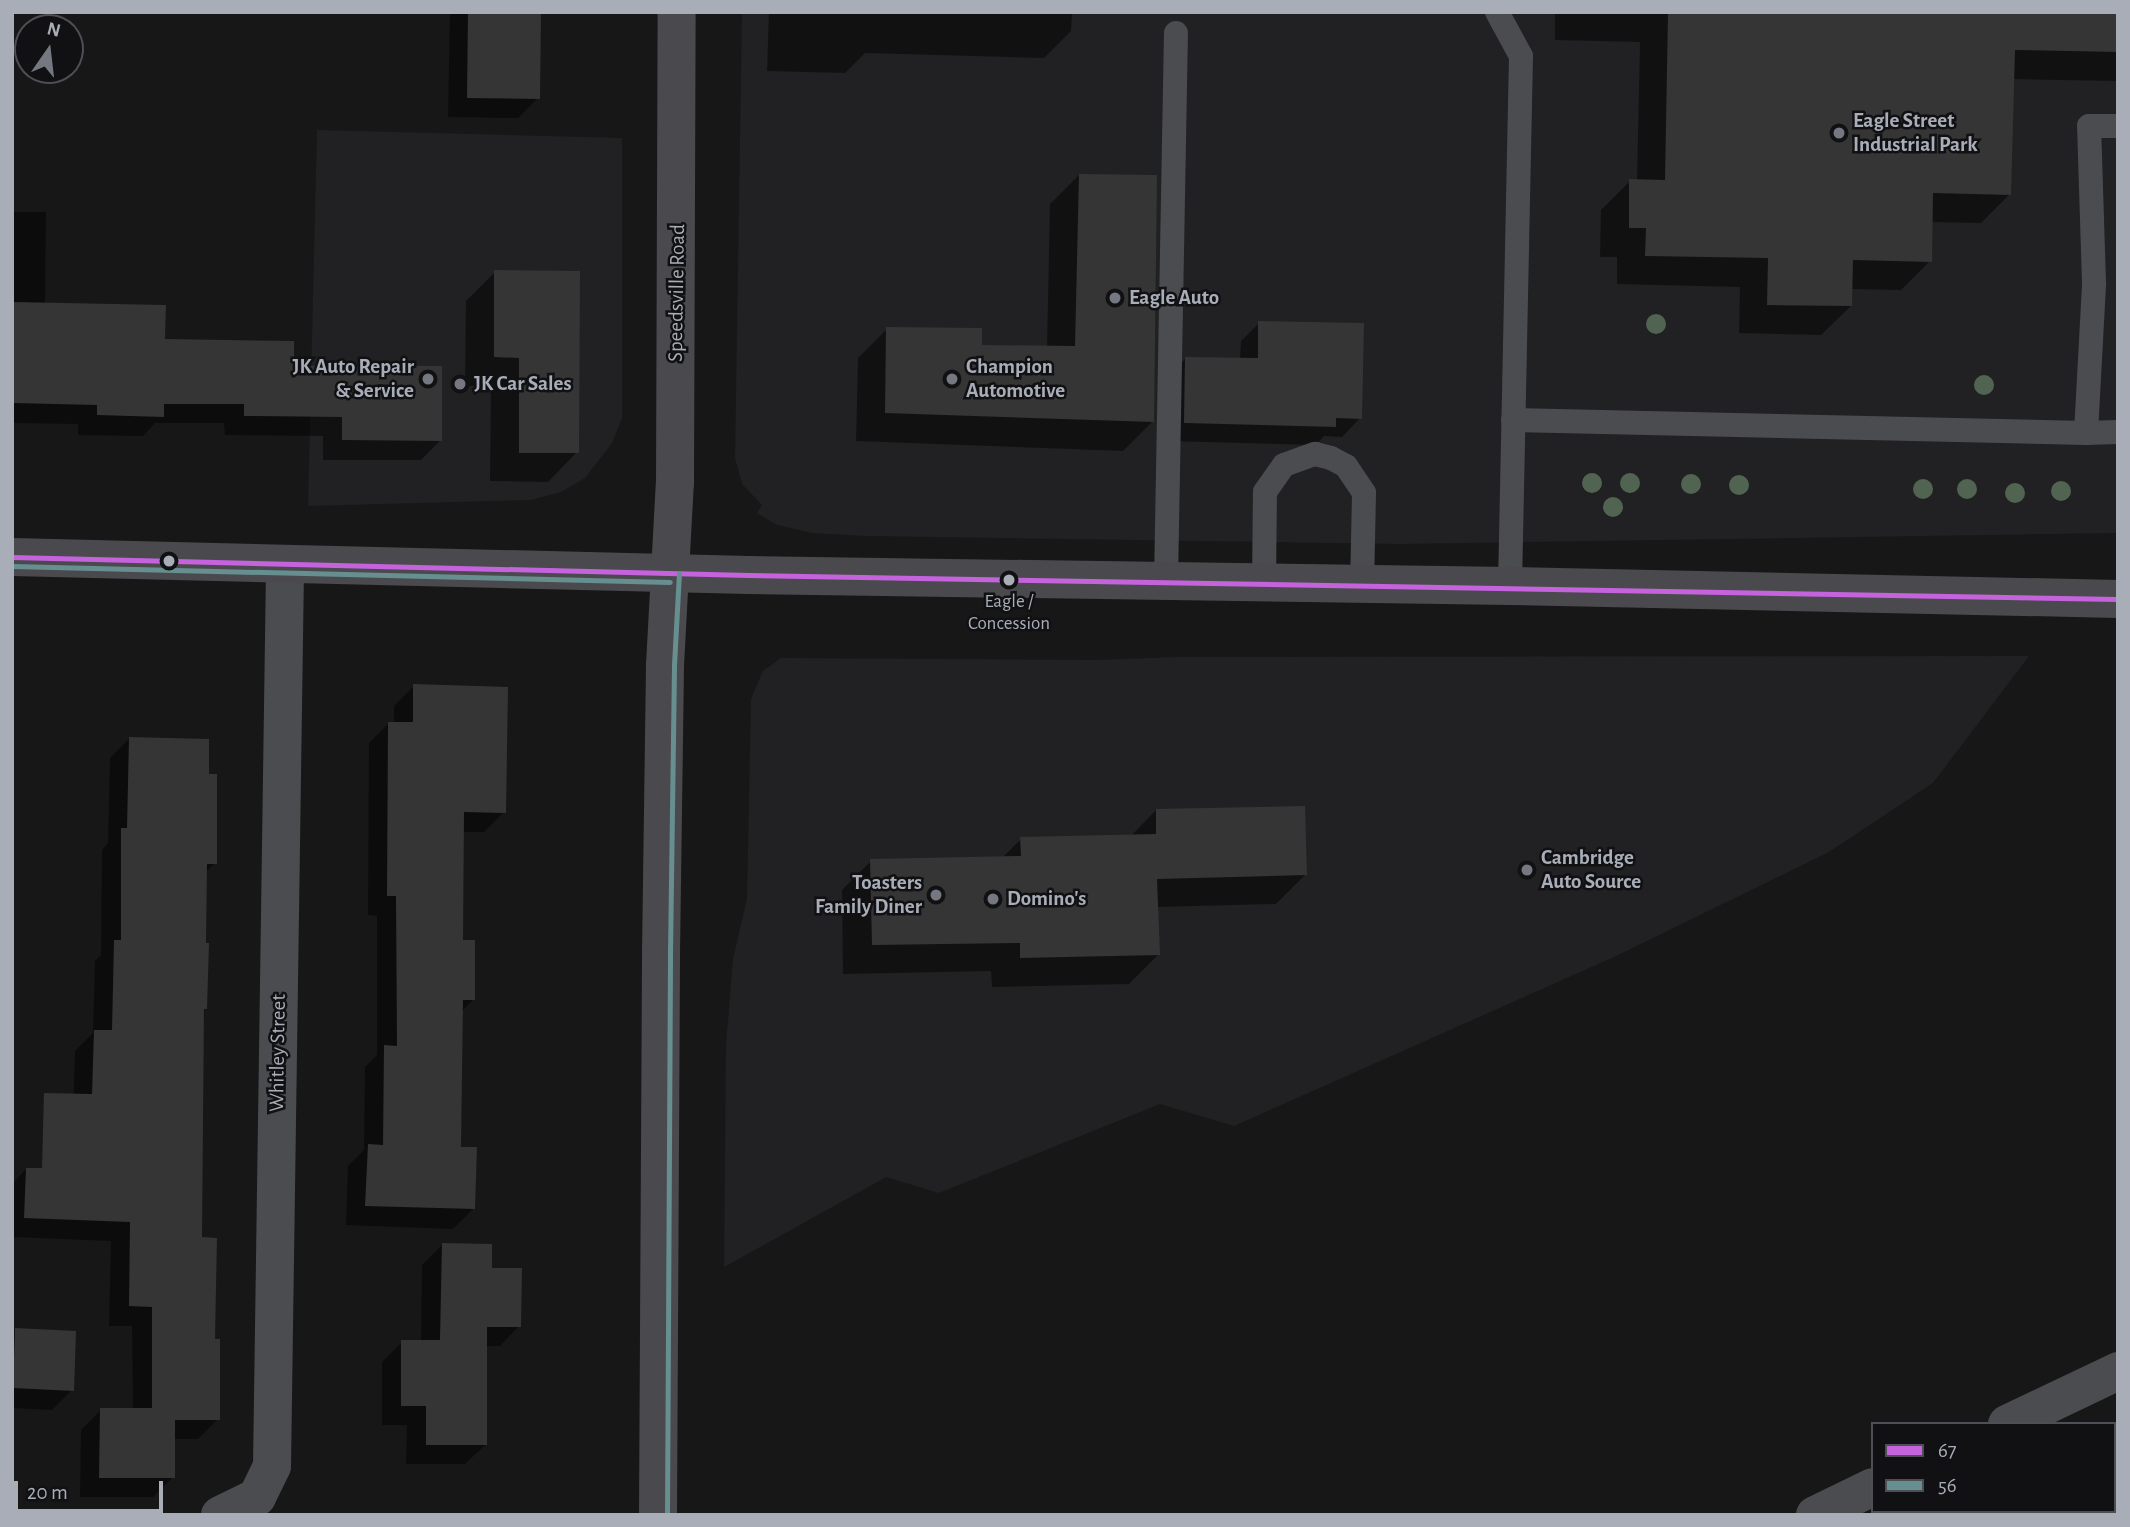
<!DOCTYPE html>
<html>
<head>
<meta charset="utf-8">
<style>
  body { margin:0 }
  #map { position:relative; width:2130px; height:1527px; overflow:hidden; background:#171717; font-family:"Alegreya Sans",sans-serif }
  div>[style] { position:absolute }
  .built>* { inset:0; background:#212123 }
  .shadow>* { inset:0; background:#0007 }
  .building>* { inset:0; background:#353536 }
  .lane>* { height:24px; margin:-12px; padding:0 12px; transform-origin:12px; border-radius:12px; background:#4b4c50 }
  .street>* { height:38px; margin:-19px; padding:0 19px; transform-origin:19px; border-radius:19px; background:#4b4c50 }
  .secondary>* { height:38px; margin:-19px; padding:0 19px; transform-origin:19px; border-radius:19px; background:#4a4a4e }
  .bus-1>* { height:5px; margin:-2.5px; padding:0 2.5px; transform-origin:2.5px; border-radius:2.5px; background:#c563dd }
  .bus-2>* { height:5px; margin:-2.5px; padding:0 2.5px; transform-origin:2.5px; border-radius:2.5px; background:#688f90 }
  .trees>* { width:20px; height:20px; margin:-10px; border-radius:50%; background:#506451 }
  .dots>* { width:19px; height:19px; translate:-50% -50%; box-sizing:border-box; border:4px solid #111113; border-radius:50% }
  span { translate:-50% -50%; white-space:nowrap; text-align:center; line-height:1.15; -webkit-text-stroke:5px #111113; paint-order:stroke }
  .bus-label { font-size:19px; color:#a8adb8 }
  .poi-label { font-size:21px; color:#a8adb8; font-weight:700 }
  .left { translate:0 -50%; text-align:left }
  .right { translate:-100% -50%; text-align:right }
  .street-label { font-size:21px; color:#a8adb8 }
  .frame { position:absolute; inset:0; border:14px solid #a8adb8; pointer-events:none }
  .legend { position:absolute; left:1871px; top:1422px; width:245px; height:91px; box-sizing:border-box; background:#111113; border:2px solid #4d4f55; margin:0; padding:9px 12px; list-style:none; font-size:21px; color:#a8adb8 }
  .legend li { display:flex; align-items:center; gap:14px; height:35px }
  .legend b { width:35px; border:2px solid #4d4f55 }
  .north { position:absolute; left:14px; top:14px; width:70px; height:70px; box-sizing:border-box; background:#111113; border:2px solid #4d4f55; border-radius:50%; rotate:14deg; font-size:19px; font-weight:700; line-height:28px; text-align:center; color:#a8adb8 }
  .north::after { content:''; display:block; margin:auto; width:24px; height:32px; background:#757880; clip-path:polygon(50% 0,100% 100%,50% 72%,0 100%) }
  .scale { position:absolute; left:14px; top:1481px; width:149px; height:32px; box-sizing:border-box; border:4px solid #a8adb8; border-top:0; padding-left:9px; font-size:21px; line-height:24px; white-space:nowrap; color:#a8adb8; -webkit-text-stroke:5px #111113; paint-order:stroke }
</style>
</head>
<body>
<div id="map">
  <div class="built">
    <div style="clip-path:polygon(742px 12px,2118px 12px,2118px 533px,1398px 544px,868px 536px,811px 533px,775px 524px,757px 513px,762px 505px,742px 484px,735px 458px)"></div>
    <div style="clip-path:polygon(317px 130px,622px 138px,622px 418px,612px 443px,585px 478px,561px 492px,531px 500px,308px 506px)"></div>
    <div style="clip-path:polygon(2029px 656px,1933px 783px,1829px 852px,1614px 957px,1234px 1126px,1160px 1104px,939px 1193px,886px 1177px,724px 1267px,726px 1045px,733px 959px,747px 899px,751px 699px,763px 671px,781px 658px,1097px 660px,1178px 657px)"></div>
  </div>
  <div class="shadow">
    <div style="clip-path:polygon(450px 12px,540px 12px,538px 98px,518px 118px,448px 117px)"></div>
    <div style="clip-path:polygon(769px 12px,1072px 12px,1071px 31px,1044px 58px,865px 53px,845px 73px,767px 71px)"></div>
    <div style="clip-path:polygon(1555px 12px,2118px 12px,2118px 81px,2012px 79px,2010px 194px,1981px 223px,1931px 222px,1930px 261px,1901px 290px,1851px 289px,1851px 306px,1821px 335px,1739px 333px,1740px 287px,1617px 284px,1617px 257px,1600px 257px,1601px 210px,1630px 181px,1637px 181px,1640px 42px,1555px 40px)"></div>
    <div style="clip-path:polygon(1079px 175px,1152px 422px,1123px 451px,856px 441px,858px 358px,887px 329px,980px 346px,1047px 348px,1050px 204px)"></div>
    <div style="clip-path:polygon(12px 212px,46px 212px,45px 304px,164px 341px,292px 367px,441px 440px,421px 460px,323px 460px,323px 436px,225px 435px,224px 423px,155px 423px,143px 436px,78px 435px,78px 424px,12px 423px)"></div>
    <div style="clip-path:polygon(495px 272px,577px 452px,548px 482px,490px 481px,491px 386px,465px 386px,466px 301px)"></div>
    <div style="clip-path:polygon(1259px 323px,1360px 418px,1342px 437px,1324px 436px,1316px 445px,1166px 441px,1167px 377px,1186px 358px,1240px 359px,1241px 341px)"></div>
    <div style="clip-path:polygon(414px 686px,504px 812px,484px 832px,462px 832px,462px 942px,473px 1000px,461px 1012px,459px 1149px,473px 1209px,453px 1229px,346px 1225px,348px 1166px,364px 1150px,365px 1067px,377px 1055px,377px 916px,368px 915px,369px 743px,389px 723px,394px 724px,394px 706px)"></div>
    <div style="clip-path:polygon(130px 738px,207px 776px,215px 863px,205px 873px,205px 944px,207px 944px,201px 1099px,73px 1115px,75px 1051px,93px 1033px,95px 961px,101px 955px,102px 850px,108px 843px,110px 758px)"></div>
    <div style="clip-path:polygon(1156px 810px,1305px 875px,1276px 904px,1157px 907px,1158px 955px,1129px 984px,992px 987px,991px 971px,843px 974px,842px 890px,871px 861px,1002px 858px,1021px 839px,1130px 837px)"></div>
    <div style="clip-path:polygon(26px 1169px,200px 1239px,213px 1340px,218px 1419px,198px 1439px,173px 1439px,173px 1477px,153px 1497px,80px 1497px,81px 1430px,101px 1410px,133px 1410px,132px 1326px,109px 1326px,111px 1241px,12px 1237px,12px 1184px)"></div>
    <div style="clip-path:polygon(442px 1245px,490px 1269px,519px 1326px,500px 1346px,485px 1346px,485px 1445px,465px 1464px,406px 1464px,407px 1425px,382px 1425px,382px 1362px,402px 1342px,421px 1342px,422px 1265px)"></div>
    <div style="clip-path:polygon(16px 1330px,72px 1390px,52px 1410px,12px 1408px,12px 1333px)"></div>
  </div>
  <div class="building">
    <div style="clip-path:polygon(468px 12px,541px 12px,540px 99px,467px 98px)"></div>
    <div style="clip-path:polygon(1668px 12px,2118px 12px,2118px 52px,2015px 50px,2011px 195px,1933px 193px,1932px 262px,1853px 260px,1852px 306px,1767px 305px,1768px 258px,1645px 256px,1646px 228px,1629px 228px,1629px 179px,1665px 180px)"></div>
    <div style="clip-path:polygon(1079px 174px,1157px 175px,1154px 422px,885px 413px,886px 327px,982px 328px,982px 345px,1075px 346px)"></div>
    <div style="clip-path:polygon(494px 270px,580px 271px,579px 453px,519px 453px,519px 358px,494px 357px)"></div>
    <div style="clip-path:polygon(12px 302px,166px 305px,165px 339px,294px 341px,294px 366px,442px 366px,442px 441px,342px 440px,342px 417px,244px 416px,244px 404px,164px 404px,164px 417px,97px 415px,97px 405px,12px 403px)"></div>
    <div style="clip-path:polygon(1258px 321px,1364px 323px,1362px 419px,1336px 418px,1336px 427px,1184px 423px,1185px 357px,1258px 358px)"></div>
    <div style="clip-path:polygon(413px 684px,508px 687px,506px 813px,464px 812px,463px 940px,475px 940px,475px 1000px,463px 1000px,461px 1147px,477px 1147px,475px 1209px,365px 1206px,368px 1144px,383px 1145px,384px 1045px,397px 1046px,396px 896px,387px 896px,388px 722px,413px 722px)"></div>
    <div style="clip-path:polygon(129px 737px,209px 739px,209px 774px,217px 774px,217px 864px,207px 864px,206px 943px,209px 943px,207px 1009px,204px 1009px,202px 1237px,217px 1238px,215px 1339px,220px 1339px,220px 1420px,175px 1420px,175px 1478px,99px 1478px,100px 1408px,152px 1408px,152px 1307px,129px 1306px,130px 1222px,24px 1218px,26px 1168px,42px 1168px,44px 1093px,92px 1094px,94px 1030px,112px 1030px,114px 940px,121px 940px,121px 828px,127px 828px)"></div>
    <div style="clip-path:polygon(1305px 806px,1307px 875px,1157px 879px,1160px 955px,1020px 958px,1020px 943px,872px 945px,870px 859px,1021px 856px,1020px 837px,1156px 834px,1156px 809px)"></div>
    <div style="clip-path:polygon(442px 1243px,492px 1244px,492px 1268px,522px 1268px,521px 1327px,487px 1327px,487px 1445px,426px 1445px,426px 1406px,401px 1406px,401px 1340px,440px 1340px)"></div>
    <div style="clip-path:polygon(15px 1328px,76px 1331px,74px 1391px,13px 1388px)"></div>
  </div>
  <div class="lane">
    <div style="left:1497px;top:12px;width:50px;rotate:61.4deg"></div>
    <div style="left:1521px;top:56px;width:530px;rotate:91.19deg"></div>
    <div style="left:1513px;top:420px;width:573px;rotate:1.3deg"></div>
    <div style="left:2086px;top:433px;width:150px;rotate:-86.9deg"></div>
    <div style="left:2094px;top:283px;width:157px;rotate:-91.8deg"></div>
    <div style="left:2089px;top:126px;width:29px"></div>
    <div style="left:2086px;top:433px;width:32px;rotate:-2deg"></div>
    <div style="left:1166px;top:582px;width:549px;rotate:-88.96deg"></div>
    <div style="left:1264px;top:584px;width:92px;rotate:-89.4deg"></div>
    <div style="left:1265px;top:492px;width:33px;rotate:-55deg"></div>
    <div style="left:1284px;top:465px;width:33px;rotate:-20deg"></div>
    <div style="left:1315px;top:454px;width:16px;rotate:14deg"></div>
    <div style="left:1331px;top:458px;width:17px;rotate:28deg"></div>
    <div style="left:1346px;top:466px;width:32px;rotate:56deg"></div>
    <div style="left:1364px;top:493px;width:93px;rotate:91.2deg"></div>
  </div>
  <div class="street">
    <div style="left:2007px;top:1424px;width:123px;rotate:-25.5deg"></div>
    <div style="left:220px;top:1515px;width:41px;rotate:-25.9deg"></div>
    <div style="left:257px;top:1497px;width:34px;rotate:-64deg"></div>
    <div style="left:272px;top:1466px;width:902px;rotate:-89.17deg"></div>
    <div style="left:1815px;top:1515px;width:64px;rotate:-25.8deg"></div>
  </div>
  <div class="secondary">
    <div style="left:12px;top:557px;width:737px;rotate:1.4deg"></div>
    <div style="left:749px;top:575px;width:761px;rotate:0.83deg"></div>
    <div style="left:1510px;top:586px;width:608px;rotate:1.22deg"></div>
    <div style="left:658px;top:1515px;width:562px;rotate:-89.69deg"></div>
    <div style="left:661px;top:953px;width:288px;rotate:-89.2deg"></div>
    <div style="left:665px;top:665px;width:182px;rotate:-86.9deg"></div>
    <div style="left:675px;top:483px;width:471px;rotate:-89.8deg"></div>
  </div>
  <div class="bus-1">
    <div style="left:12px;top:557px;width:737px;rotate:1.4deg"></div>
    <div style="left:749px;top:575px;width:1369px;rotate:1deg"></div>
  </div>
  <div class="bus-2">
    <div style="left:12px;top:566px;width:658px;rotate:1.39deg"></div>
    <div style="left:667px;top:1515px;width:562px;rotate:-89.69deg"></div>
    <div style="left:670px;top:953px;width:288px;rotate:-89.2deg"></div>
    <div style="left:674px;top:665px;width:92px;rotate:-86.9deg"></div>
  </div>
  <div class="trees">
    <div style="left:1656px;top:324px"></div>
    <div style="left:1984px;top:385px"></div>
    <div style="left:1592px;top:483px"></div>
    <div style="left:1630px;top:483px"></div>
    <div style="left:1691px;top:484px"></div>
    <div style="left:1739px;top:485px"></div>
    <div style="left:1923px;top:489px"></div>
    <div style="left:1967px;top:489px"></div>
    <div style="left:2061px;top:491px"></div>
    <div style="left:2015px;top:493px"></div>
    <div style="left:1613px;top:507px"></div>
  </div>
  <div class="dots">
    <div style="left:1839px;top:133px;background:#757880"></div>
    <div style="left:1115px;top:298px;background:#757880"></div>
    <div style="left:428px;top:379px;background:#757880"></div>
    <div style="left:952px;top:379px;background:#757880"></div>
    <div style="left:460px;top:384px;background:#757880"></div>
    <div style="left:169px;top:561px;background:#a8adb8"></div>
    <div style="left:1009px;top:580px;background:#a8adb8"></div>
    <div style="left:1527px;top:870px;background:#757880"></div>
    <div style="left:936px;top:895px;background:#757880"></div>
    <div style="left:993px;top:899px;background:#757880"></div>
  </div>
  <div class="bus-label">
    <span style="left:1009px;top:613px">Eagle /<br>Concession</span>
  </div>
  <div class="poi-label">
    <span class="left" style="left:1853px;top:133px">Eagle Street<br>Industrial Park</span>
    <span class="left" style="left:1129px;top:298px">Eagle Auto</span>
    <span class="right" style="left:414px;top:379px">JK Auto Repair<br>&amp; Service</span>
    <span class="left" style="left:966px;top:379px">Champion<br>Automotive</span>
    <span class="left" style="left:474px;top:384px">JK Car Sales</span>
    <span class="left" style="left:1541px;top:870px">Cambridge<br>Auto Source</span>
    <span class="right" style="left:922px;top:895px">Toasters<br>Family Diner</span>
    <span class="left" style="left:1007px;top:899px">Domino's</span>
  </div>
  <div class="street-label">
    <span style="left:677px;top:293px;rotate:-89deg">Speedsville Road</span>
    <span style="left:278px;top:1053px;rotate:-89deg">Whitley Street</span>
  </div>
  <div class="frame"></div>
  <ul class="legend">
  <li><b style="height:9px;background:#c563dd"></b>67</li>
  <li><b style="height:9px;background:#688f90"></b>56</li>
  </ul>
  <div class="north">N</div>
  <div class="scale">20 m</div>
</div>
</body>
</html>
